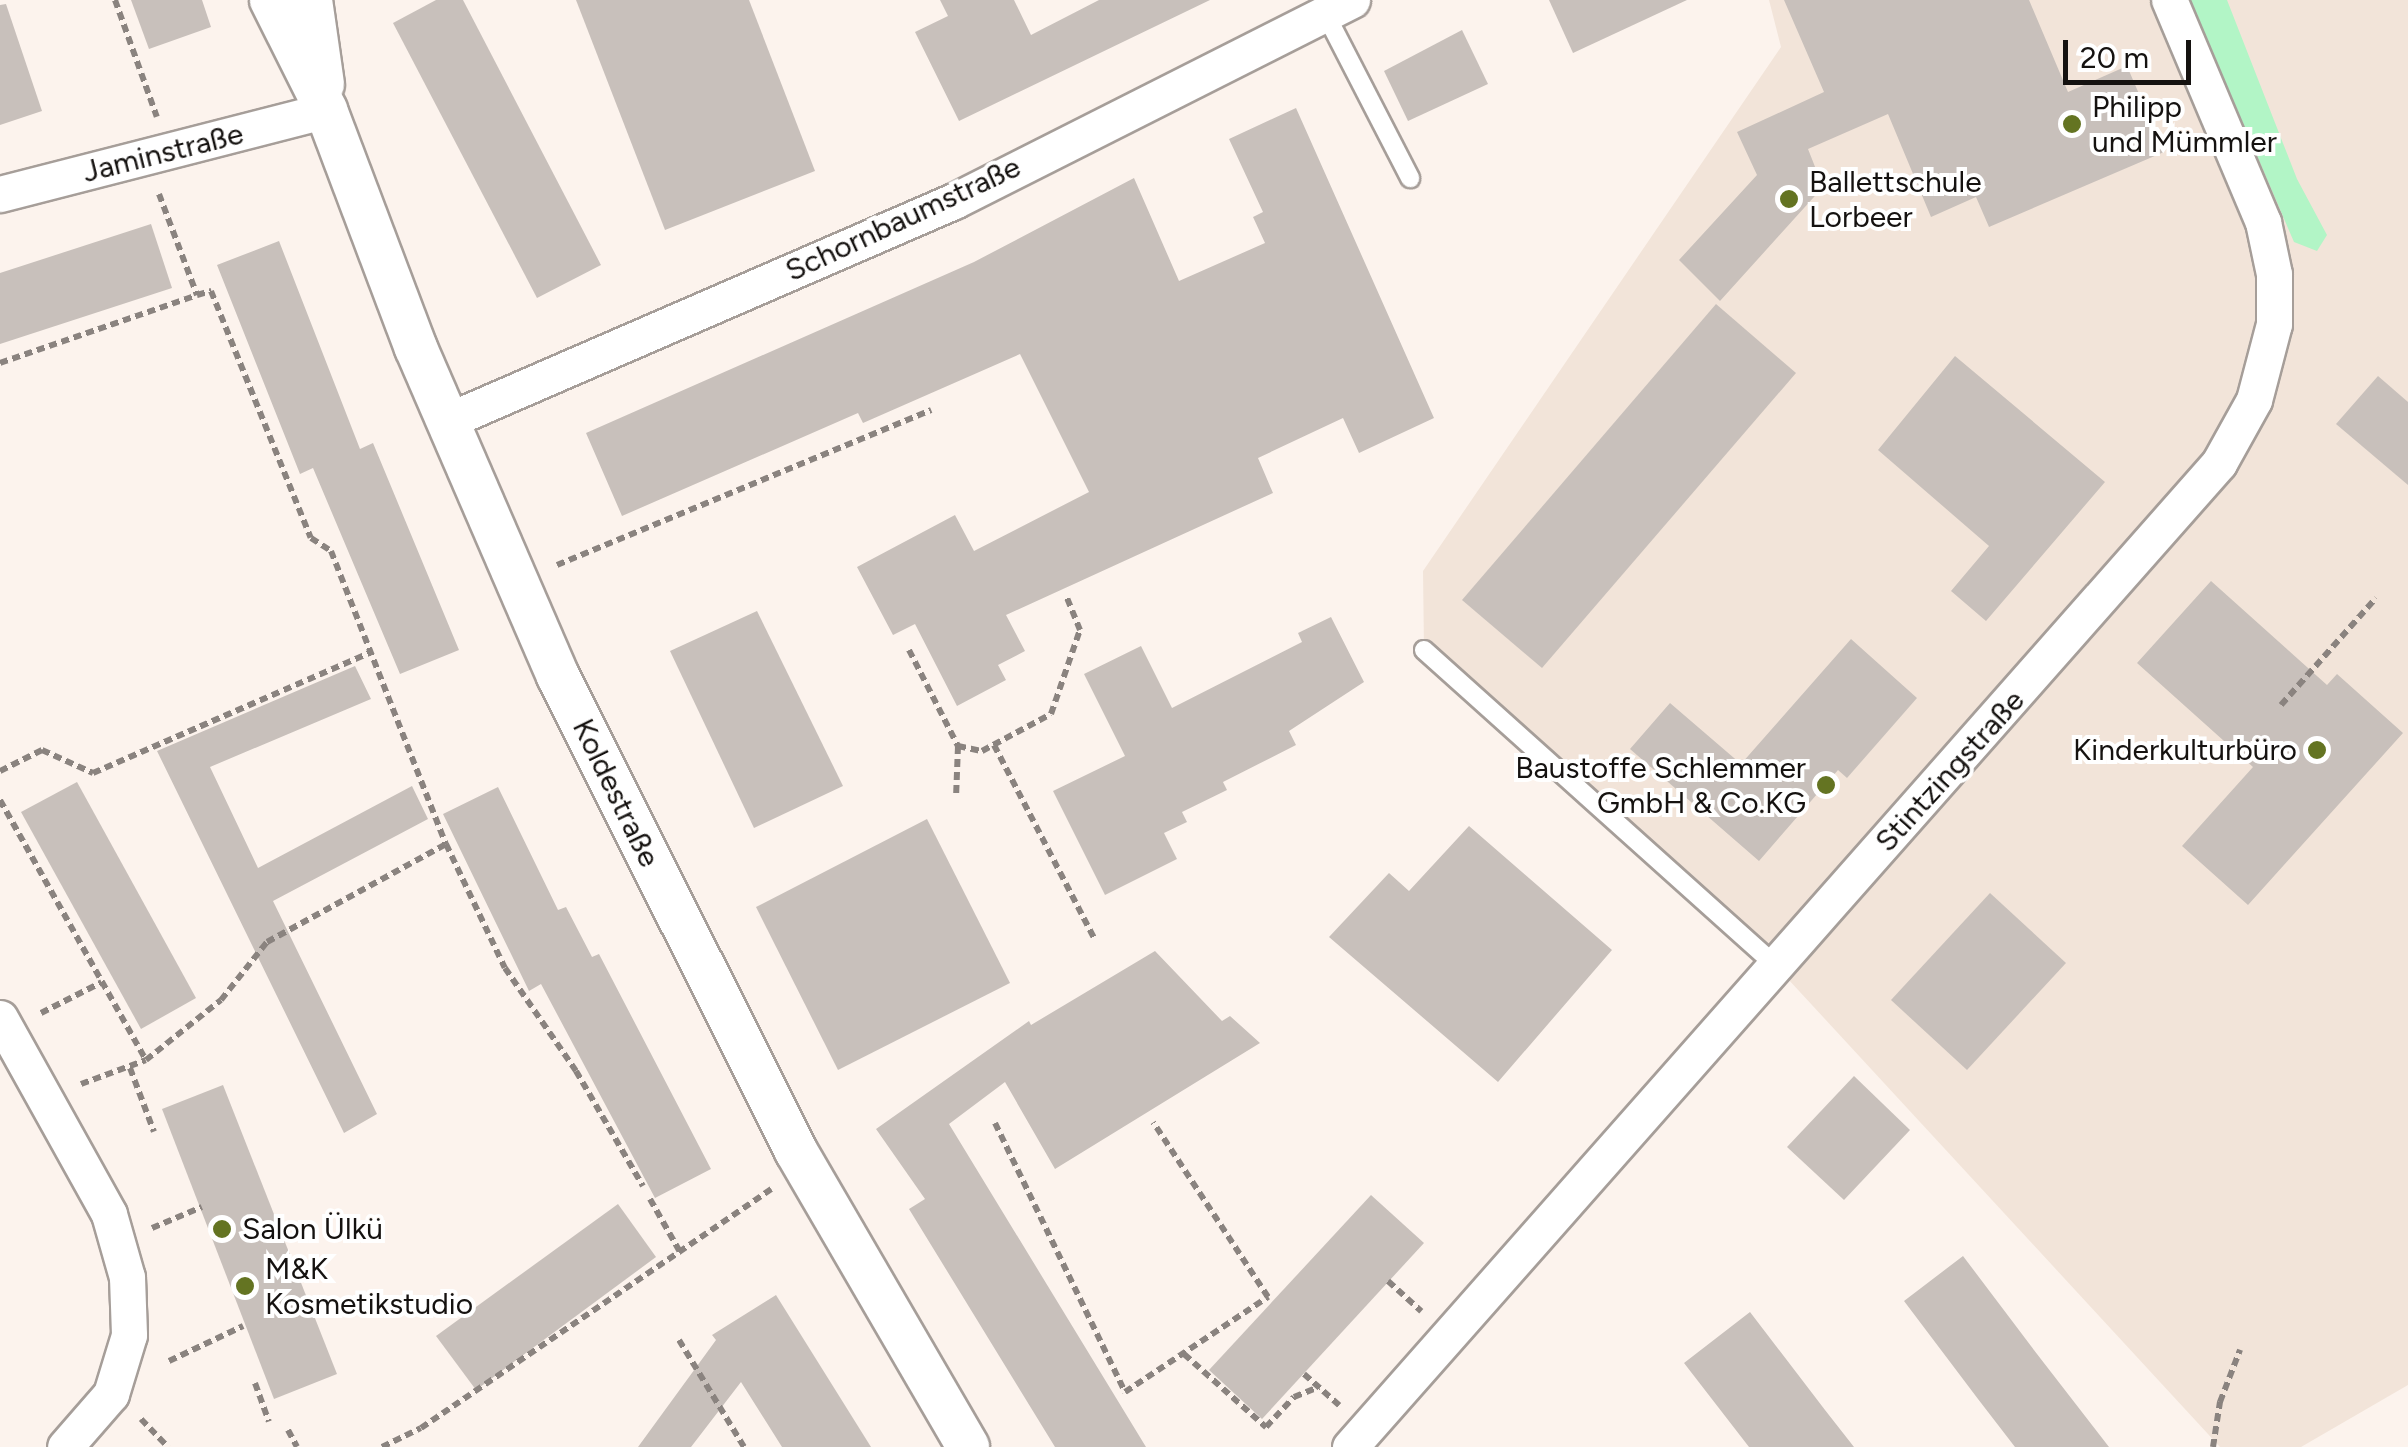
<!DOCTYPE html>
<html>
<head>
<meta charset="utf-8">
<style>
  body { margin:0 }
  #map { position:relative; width:2408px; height:1447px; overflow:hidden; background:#fcf3ed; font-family:Figtree,sans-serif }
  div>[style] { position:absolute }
  .built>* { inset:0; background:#f2e4d9 }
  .green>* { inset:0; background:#b2f5c6 }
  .building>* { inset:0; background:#c8c0bb }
  .path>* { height:6px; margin-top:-3px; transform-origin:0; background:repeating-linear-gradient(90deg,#8a837f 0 8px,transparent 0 13px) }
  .roads { filter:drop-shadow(2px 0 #a69e99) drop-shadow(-2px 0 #a69e99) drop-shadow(0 2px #a69e99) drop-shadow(0 -2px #a69e99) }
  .service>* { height:18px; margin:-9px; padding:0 9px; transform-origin:9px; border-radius:9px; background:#fff }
  .minor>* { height:35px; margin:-17.5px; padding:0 17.5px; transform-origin:17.5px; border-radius:17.5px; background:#fff }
  .tertiary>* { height:42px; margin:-21px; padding:0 21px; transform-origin:21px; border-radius:21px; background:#fff }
  .dots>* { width:28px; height:28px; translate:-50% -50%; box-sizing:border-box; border:5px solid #fff; border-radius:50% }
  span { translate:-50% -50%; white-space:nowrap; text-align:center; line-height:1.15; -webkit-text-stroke:8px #fff; paint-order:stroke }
  .poi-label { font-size:30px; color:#151210 }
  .left { translate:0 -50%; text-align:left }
  .right { translate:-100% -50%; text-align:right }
  .street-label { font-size:30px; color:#151210 }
  .scale { position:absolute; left:2063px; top:40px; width:128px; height:45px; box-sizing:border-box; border:5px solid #151210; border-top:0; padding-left:12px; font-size:30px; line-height:35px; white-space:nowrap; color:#151210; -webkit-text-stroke:8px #fff; paint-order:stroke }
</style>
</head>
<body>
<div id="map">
  <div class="built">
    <div style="clip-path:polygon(1769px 0,2408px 0,2408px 1385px,2301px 1447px,2220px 1447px,1776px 966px,1424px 650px,1423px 571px,1781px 47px)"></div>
  </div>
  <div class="green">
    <div style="clip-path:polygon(2190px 0,2227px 0,2297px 179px,2327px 235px,2317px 251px,2294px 242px)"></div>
  </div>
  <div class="building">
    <div style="clip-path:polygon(131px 0,202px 0,211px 27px,149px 49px)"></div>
    <div style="clip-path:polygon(436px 0,463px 0,601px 265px,537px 298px,393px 23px)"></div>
    <div style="clip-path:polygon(576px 0,749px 0,815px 171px,665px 230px)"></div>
    <div style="clip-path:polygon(940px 0,1014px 0,1031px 35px,1099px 0,1210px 0,959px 121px,915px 32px,948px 16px)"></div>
    <div style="clip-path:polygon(1549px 0,1687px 0,1573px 53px)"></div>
    <div style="clip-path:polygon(1784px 0,2029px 0,2068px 92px,2127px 66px,2164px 152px,1989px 227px,1976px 197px,1931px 217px,1888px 114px,1808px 149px,1823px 187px,1720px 301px,1679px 260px,1757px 175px,1737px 132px,1824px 92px)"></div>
    <div style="clip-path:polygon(6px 4px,42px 111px,0 125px,0 5px)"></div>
    <div style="clip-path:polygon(1462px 30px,1488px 84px,1408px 121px,1384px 71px)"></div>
    <div style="clip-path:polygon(1296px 108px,1434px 418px,1359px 453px,1343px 418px,1258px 458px,1273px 493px,1006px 615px,1025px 651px,998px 665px,1006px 680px,957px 706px,915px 624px,893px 635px,857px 567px,955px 515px,974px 551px,1089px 492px,1020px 354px,863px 423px,858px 413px,622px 516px,586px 433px,974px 262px,1134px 178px,1179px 281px,1265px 243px,1253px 217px,1263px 212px,1229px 139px)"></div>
    <div style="clip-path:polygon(151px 224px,172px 288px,0 344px,0 273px)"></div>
    <div style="clip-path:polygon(279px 241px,360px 449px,373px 443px,459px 650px,400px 674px,313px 468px,300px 474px,217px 265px)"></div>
    <div style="clip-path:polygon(1716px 304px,1796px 373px,1542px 668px,1462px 600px)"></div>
    <div style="clip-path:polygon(1955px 356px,2105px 482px,1986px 621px,1951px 591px,1989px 546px,1878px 450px)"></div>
    <div style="clip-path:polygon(2378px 376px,2408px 402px,2408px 485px,2336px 424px)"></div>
    <div style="clip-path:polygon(2211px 581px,2327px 685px,2337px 674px,2403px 733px,2248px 905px,2182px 846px,2253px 767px,2137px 663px)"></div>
    <div style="clip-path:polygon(757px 611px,843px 786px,754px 828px,670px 651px)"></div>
    <div style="clip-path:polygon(1331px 617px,1364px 682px,1289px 731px,1296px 745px,1223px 782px,1227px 790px,1182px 812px,1187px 822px,1164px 833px,1177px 859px,1105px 895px,1053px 791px,1125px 756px,1084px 674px,1141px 646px,1172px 708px,1302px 642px,1298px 633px)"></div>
    <div style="clip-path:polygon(1851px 639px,1917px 698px,1847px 778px,1838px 770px,1759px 861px,1630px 749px,1670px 703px,1741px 764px)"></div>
    <div style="clip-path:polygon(355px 666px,371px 699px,210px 767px,258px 868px,412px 786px,428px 819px,273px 901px,377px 1114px,344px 1133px,157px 751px)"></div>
    <div style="clip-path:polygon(77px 782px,196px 998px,141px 1029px,21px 812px)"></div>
    <div style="clip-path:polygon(498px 787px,558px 910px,566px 907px,592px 957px,599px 954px,711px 1169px,655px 1198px,541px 984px,529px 991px,443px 814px)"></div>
    <div style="clip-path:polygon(927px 819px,1010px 983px,838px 1070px,756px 907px)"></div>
    <div style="clip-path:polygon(1469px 826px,1612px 950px,1498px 1082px,1329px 937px,1389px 873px,1409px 891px)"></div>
    <div style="clip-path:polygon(1990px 893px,2066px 963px,1967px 1070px,1891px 1000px)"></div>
    <div style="clip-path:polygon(1155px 951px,1222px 1021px,1230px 1016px,1260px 1043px,1055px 1169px,1005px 1082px,949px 1124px,1146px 1447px,1055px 1447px,909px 1209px,925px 1199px,876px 1129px,1029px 1021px,1031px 1025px)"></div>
    <div style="clip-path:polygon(1854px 1076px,1910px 1130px,1844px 1200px,1787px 1147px)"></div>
    <div style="clip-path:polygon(223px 1085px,337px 1374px,274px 1399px,162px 1109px)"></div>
    <div style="clip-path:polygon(1371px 1195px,1424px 1243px,1262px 1419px,1209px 1370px)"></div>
    <div style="clip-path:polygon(618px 1204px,656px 1257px,476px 1390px,436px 1336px)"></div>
    <div style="clip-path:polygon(1963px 1256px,2037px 1354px,2109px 1447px,2015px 1447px,1978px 1399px,1904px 1301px)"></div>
    <div style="clip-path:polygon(776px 1295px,871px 1447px,782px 1447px,741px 1382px,691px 1447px,638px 1447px,716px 1340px,712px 1335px)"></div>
    <div style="clip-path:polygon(1750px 1312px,1825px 1410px,1854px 1447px,1749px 1447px,1684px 1363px)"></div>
  </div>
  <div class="path">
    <div style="left:115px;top:0;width:124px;rotate:70.3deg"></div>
    <div style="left:159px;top:194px;width:108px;rotate:69.4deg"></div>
    <div style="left:197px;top:295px;width:15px;rotate:-16deg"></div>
    <div style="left:211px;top:291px;width:266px;rotate:68deg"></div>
    <div style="left:311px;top:538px;width:24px;rotate:33deg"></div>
    <div style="left:331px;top:551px;width:315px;rotate:68.6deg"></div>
    <div style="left:446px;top:844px;width:137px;rotate:64.6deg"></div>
    <div style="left:505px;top:968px;width:125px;rotate:55.4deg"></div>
    <div style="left:576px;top:1071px;width:133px;rotate:59.8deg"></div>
    <div style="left:0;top:363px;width:208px;rotate:-19deg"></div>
    <div style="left:557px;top:565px;width:405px;rotate:-22.5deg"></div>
    <div style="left:909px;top:650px;width:108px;rotate:63deg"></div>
    <div style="left:958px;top:746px;width:51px;rotate:92.2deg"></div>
    <div style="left:2281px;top:705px;width:143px;rotate:-48.4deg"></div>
    <div style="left:994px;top:745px;width:217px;rotate:62.6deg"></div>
    <div style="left:958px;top:746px;width:25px;rotate:12deg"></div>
    <div style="left:982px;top:751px;width:78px;rotate:-28.2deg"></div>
    <div style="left:1051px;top:714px;width:89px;rotate:-71deg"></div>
    <div style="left:1080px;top:630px;width:35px;rotate:-112deg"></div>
    <div style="left:0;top:771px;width:47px;rotate:-26.6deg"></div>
    <div style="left:42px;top:750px;width:56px;rotate:24.3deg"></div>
    <div style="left:93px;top:773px;width:305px;rotate:-23.5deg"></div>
    <div style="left:0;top:800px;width:298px;rotate:60.7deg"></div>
    <div style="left:41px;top:1013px;width:68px;rotate:-26.9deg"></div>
    <div style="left:130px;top:1068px;width:68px;rotate:69.4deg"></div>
    <div style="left:81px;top:1084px;width:69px;rotate:-20.3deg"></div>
    <div style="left:146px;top:1060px;width:96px;rotate:-38.7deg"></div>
    <div style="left:221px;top:1000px;width:74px;rotate:-51.6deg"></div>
    <div style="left:267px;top:942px;width:204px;rotate:-28.7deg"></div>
    <div style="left:995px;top:1123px;width:299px;rotate:64.2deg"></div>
    <div style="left:1125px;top:1392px;width:172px;rotate:-33.6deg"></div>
    <div style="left:1268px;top:1297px;width:209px;rotate:-123.3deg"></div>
    <div style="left:650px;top:1199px;width:61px;rotate:60.5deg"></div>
    <div style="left:152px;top:1228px;width:54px;rotate:-22.8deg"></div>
    <div style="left:1388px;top:1281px;width:45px;rotate:42.3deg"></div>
    <div style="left:679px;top:1340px;width:125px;rotate:58.7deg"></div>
    <div style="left:1184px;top:1354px;width:110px;rotate:41.7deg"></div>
    <div style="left:1266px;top:1427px;width:41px;rotate:-47deg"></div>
    <div style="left:1294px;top:1397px;width:27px;rotate:-22deg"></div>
    <div style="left:169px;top:1361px;width:82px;rotate:-25.3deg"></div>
    <div style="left:1304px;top:1374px;width:47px;rotate:41.5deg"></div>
    <div style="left:255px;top:1383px;width:41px;rotate:70.3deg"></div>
    <div style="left:141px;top:1419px;width:39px;rotate:46deg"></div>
    <div style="left:288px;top:1430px;width:19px;rotate:62deg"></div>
    <div style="left:382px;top:1447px;width:43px;rotate:-26deg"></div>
    <div style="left:421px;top:1428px;width:424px;rotate:-34.3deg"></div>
    <div style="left:2213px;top:1447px;width:46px;rotate:-81.2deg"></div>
    <div style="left:2220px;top:1402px;width:56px;rotate:-69deg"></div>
  </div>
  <div class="roads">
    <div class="service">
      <div style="left:1325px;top:13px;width:186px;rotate:62.7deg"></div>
      <div style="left:1424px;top:650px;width:473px;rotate:41.9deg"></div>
    </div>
    <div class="minor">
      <div style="left:0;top:194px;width:337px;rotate:-14.4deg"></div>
      <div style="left:447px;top:421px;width:553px;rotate:-23.46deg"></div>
      <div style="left:954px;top:201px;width:446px;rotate:-26.8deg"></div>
      <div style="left:0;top:1018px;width:224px;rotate:60.9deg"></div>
      <div style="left:109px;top:1214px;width:66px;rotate:74.1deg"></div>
      <div style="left:127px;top:1277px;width:58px;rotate:88deg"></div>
      <div style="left:129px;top:1335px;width:62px;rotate:107deg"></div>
      <div style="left:111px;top:1394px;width:70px;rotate:131deg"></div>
      <div style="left:1350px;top:1447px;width:1313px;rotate:-48.55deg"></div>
      <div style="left:2219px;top:463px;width:72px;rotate:-60.9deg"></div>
      <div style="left:2254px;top:400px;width:79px;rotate:-75.3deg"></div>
      <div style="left:2274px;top:324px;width:50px;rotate:-90deg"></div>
      <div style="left:2274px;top:274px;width:53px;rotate:-101.9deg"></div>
      <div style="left:2263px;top:222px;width:241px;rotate:-112.9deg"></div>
    </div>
    <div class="tertiary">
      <div style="left:271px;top:0;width:123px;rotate:63.4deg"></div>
      <div style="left:326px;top:110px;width:254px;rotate:69.3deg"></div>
      <div style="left:416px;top:348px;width:357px;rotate:66.6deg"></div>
      <div style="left:558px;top:676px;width:531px;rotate:63.39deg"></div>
      <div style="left:796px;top:1151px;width:342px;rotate:59.8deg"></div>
      <div style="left:311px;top:0;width:85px;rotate:81.9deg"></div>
    </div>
  </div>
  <div class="dots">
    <div style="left:2072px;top:124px;background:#647422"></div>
    <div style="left:1789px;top:199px;background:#647422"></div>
    <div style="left:2317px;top:750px;background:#647422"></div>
    <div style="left:1826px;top:785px;background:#647422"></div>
    <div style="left:222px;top:1229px;background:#647422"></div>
    <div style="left:245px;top:1286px;background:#647422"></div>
  </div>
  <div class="poi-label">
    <span class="left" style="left:2092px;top:124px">Philipp<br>und Mümmler</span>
    <span class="left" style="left:1809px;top:199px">Ballettschule<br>Lorbeer</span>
    <span class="right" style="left:2297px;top:750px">Kinderkulturbüro</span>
    <span class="right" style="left:1806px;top:785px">Baustoffe Schlemmer<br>GmbH &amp; Co.KG</span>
    <span class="left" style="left:242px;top:1229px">Salon Ülkü</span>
    <span class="left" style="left:265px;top:1286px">M&amp;K<br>Kosmetikstudio</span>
  </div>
  <div class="street-label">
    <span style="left:163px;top:153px;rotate:-14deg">Jaminstraße</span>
    <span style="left:903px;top:219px;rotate:-25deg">Schornbaumstraße</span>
    <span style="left:1950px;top:771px;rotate:-48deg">Stintzingstraße</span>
    <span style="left:616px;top:793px;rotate:64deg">Koldestraße</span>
  </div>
  <div class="scale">20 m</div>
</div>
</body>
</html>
